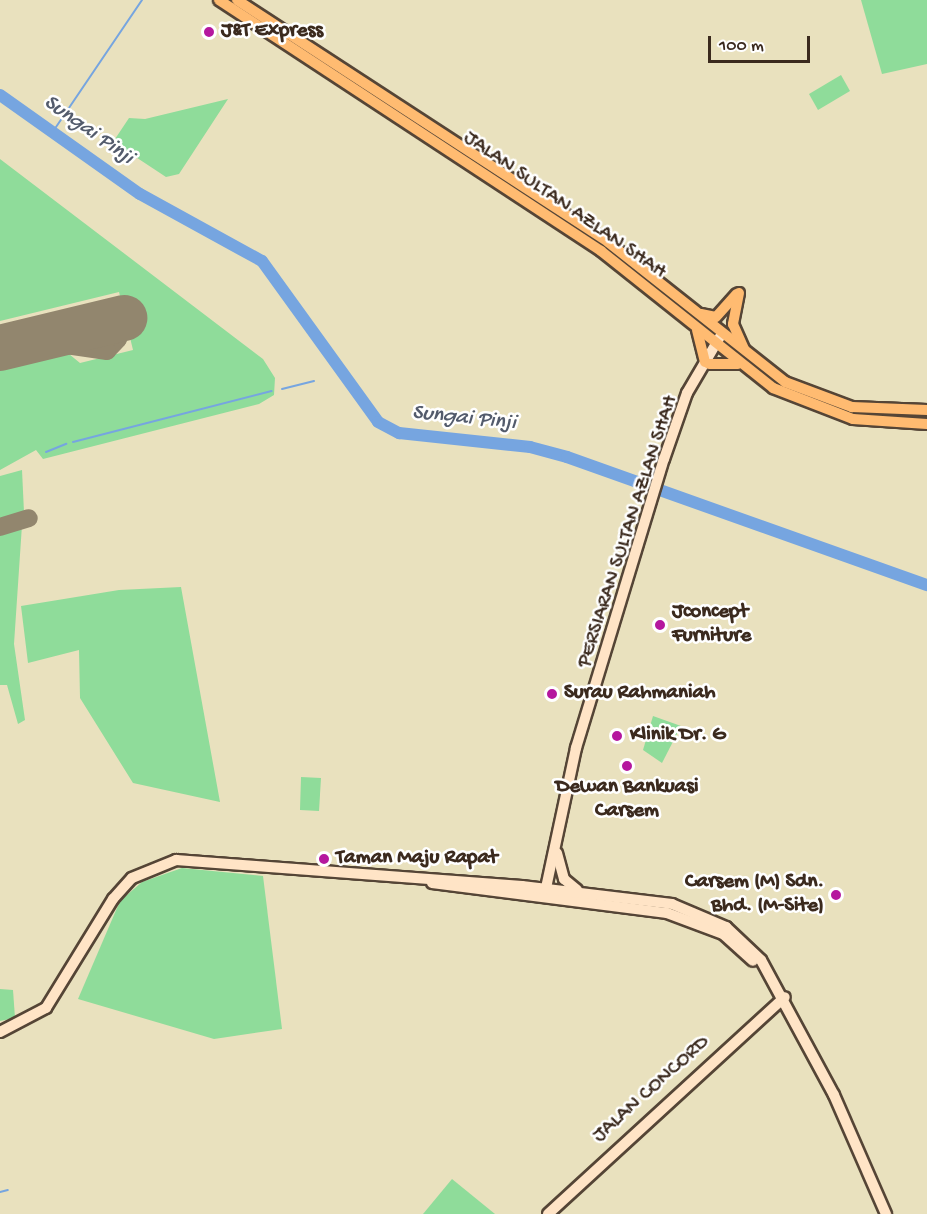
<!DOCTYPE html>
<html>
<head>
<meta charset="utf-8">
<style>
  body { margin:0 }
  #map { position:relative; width:927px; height:1214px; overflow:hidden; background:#e9e1be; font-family:"Gochi Hand",sans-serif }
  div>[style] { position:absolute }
  .green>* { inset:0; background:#8fdc9a }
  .stream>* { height:2px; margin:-1px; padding:0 1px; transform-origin:1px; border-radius:1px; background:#76a5e0 }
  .river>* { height:12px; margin:-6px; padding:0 6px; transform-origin:6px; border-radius:6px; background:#76a5e0 }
  .taxiway>* { height:18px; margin:-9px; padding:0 9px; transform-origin:9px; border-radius:9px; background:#92866e }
  .runway>* { height:46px; margin:-23px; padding:0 23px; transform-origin:23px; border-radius:23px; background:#92866e }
  .roads { filter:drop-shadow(2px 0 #554536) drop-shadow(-2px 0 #554536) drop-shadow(0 2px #554536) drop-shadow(0 -2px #554536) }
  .secondary>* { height:10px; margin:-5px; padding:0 5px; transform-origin:5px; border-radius:5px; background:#ffe4c6 }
  .primary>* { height:10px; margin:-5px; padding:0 5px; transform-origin:5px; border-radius:5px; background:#ffbb71 }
  .dots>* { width:16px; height:16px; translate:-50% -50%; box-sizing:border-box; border:3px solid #fff; border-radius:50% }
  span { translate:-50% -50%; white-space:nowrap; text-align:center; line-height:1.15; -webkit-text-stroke:5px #fff; paint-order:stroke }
  .poi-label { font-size:21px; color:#3b2a1e; font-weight:700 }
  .left { translate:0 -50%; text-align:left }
  .right { translate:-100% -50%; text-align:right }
  .street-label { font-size:21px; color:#3b2a1e }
  .water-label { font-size:22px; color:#535b6c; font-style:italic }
  .scale { position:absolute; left:708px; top:36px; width:102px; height:27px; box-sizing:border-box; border:3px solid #3b2a1e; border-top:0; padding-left:8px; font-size:18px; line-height:21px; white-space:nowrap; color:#3b2a1e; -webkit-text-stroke:4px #fff; paint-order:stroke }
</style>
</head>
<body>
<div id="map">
  <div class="green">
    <div style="clip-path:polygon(861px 0,927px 0,927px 64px,882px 74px)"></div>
    <div style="clip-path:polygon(841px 75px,850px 91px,818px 110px,809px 94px)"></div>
    <div style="clip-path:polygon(228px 99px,179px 174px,166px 177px,113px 142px,129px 118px,145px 119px)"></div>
    <div style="clip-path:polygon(0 159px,263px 359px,275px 378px,274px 395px,259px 404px,43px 459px,36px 450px,0 470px,0 369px,69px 354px,80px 363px,133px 350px,119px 292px,0 321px)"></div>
    <div style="clip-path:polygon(22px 470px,24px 512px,0 522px,0 476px)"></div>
    <div style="clip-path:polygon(22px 525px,14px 644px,25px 720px,18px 724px,7px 685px,0 685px,0 532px)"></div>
    <div style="clip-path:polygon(181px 587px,220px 802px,133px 783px,80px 698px,79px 650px,28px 663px,21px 606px,119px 590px)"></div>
    <div style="clip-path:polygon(653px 716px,681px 726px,662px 763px,643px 750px)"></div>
    <div style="clip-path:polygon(301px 777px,321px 778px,319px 811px,300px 810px)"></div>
    <div style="clip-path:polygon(182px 868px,263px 876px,282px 1029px,214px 1039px,78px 999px,120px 901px,142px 882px)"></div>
    <div style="clip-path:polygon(0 989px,13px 990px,15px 1018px,0 1021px)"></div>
    <div style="clip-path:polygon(452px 1179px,495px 1214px,423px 1214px)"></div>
  </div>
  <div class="stream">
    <div style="left:54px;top:130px;width:157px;rotate:-55.9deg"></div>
    <div style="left:282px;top:389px;width:33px;rotate:-14deg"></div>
    <div style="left:73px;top:442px;width:205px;rotate:-14.4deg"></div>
    <div style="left:46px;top:452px;width:22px;rotate:-22deg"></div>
    <div style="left:0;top:1192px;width:8px;rotate:-14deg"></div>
  </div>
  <div class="river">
    <div style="left:0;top:95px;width:171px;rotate:35.3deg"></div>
    <div style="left:140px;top:194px;width:139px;rotate:28.8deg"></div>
    <div style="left:262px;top:261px;width:198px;rotate:54.2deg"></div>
    <div style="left:378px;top:422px;width:24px;rotate:28deg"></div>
    <div style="left:399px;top:433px;width:132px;rotate:6.1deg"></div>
    <div style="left:530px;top:447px;width:38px;rotate:15deg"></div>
    <div style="left:567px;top:457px;width:382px;rotate:19.6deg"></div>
  </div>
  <div class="taxiway">
    <div style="left:99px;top:311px;width:17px;rotate:24deg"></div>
    <div style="left:115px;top:318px;width:10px;rotate:66deg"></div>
    <div style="left:119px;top:327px;width:12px;rotate:95deg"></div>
    <div style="left:118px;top:339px;width:16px;rotate:133deg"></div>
    <div style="left:107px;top:351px;width:76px;rotate:-171.7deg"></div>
    <div style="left:32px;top:340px;width:73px;rotate:-23.4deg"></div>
    <div style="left:0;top:527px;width:30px;rotate:-17deg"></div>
  </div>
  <div class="runway">
    <div style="left:0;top:348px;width:128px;rotate:-13.6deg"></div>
  </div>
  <div class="roads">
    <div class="secondary">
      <div style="left:557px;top:853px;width:27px;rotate:75deg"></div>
      <div style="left:564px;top:879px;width:17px;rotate:40deg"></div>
      <div style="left:432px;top:883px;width:237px;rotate:7.3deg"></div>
      <div style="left:667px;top:913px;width:60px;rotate:20.6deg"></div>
      <div style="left:723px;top:934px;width:40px;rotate:42deg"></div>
      <div style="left:546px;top:888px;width:143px;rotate:-77.9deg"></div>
      <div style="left:576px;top:748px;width:302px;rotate:-73.1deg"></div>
      <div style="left:664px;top:459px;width:70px;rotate:-70.8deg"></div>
      <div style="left:687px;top:393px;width:67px;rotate:-59.6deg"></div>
      <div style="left:0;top:1032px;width:52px;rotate:-27.6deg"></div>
      <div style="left:46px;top:1008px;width:128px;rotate:-58.4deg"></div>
      <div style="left:113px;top:899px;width:28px;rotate:-48deg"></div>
      <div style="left:132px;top:878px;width:48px;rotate:-22.2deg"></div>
      <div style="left:176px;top:860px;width:347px;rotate:4.3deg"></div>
      <div style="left:522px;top:886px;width:151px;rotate:6.8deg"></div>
      <div style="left:672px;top:904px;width:59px;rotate:23.1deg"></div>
      <div style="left:726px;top:927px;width:48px;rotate:43.3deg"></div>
      <div style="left:761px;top:960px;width:153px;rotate:61.6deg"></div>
      <div style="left:834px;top:1095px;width:130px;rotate:66.4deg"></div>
      <div style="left:548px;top:1214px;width:321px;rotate:-42.5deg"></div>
    </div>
    <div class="primary">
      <div style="left:219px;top:0;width:457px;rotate:33.3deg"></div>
      <div style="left:601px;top:251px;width:220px;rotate:38.5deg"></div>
      <div style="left:773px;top:388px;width:86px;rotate:21.2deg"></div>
      <div style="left:853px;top:419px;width:74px;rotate:3.9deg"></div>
      <div style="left:237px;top:0;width:443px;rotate:33.1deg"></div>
      <div style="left:608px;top:242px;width:226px;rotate:38.3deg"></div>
      <div style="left:785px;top:382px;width:72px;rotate:20.5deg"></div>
      <div style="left:852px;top:407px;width:75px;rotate:2.3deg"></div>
      <div style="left:739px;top:293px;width:32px;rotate:101deg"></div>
      <div style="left:733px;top:324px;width:27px;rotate:66deg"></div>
      <div style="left:701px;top:314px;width:15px;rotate:11deg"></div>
      <div style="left:716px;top:317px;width:31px;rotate:-48deg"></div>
      <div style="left:697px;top:330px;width:33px;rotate:76deg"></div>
      <div style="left:709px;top:364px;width:29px"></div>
    </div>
  </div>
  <div class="dots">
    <div style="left:209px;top:32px;background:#b5179e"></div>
    <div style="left:660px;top:625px;background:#b5179e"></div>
    <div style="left:552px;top:694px;background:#b5179e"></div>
    <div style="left:617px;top:736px;background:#b5179e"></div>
    <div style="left:627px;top:766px;background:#b5179e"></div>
    <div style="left:324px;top:859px;background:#b5179e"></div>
    <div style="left:836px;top:895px;background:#b5179e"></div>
  </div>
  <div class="poi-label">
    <span class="left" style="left:221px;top:32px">J&amp;T Express</span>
    <span class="left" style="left:672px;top:625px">Jconcept<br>Furniture</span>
    <span class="left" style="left:564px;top:694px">Surau Rahmaniah</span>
    <span class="left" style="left:630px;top:736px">Klinik Dr. G</span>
    <span style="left:627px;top:800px">Dewan Bankuasi<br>Carsem</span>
    <span class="left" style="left:336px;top:859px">Taman Maju Rapat</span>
    <span class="right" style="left:824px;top:895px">Carsem (M) Sdn.<br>Bhd. (M-Site)</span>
  </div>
  <div class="street-label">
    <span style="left:564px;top:206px;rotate:35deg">JALAN SULTAN AZLAN SHAH</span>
    <span style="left:629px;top:532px;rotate:-72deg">PERSIARAN SULTAN AZLAN SHAH</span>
    <span style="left:652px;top:1090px;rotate:-42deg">JALAN CONCORD</span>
  </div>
  <div class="water-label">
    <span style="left:88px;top:131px;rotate:35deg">Sungai Pinji</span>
    <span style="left:464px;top:419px;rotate:6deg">Sungai Pinji</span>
  </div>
  <div class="scale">100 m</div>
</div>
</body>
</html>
